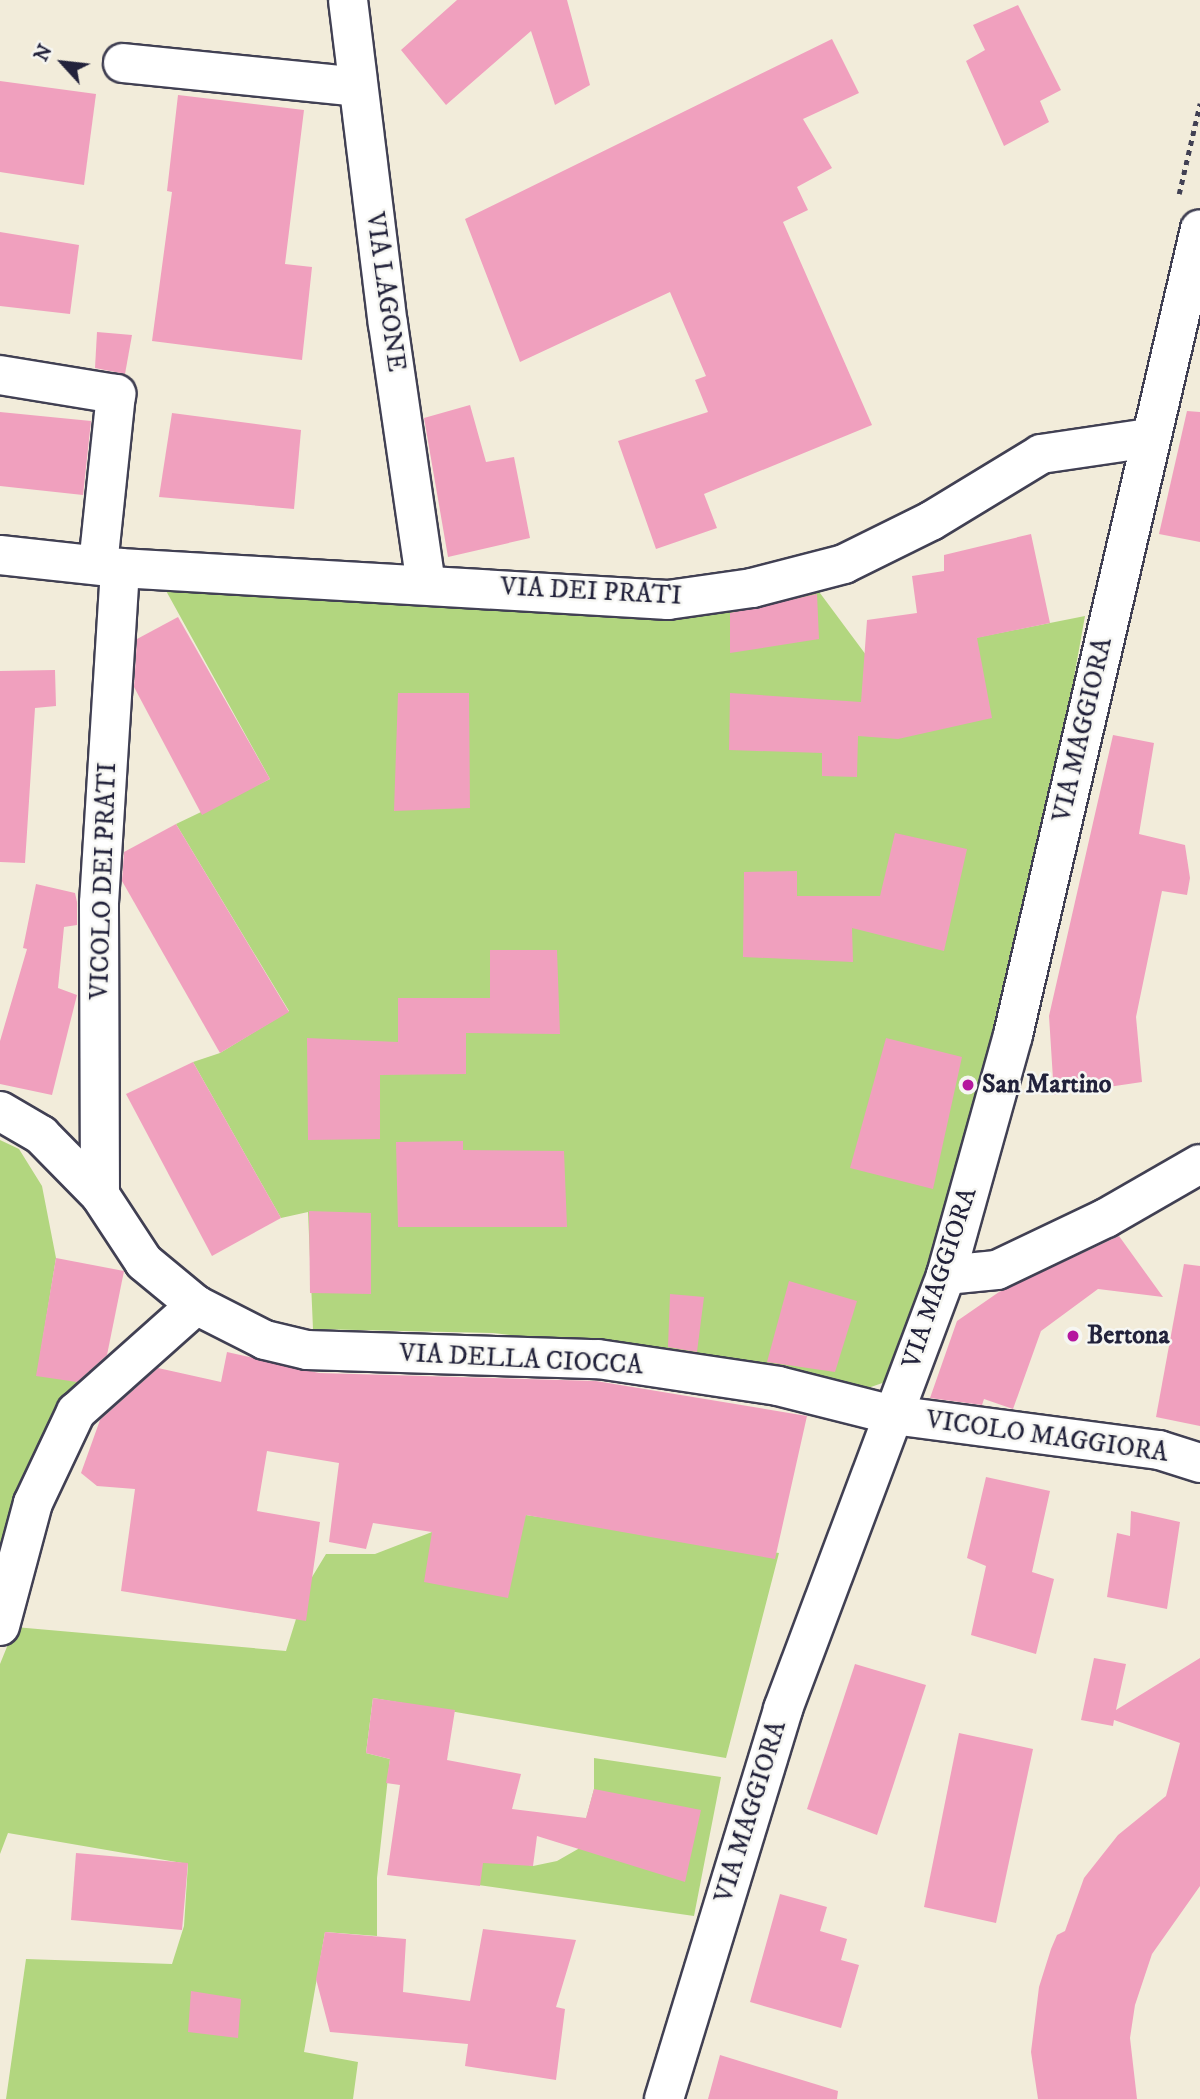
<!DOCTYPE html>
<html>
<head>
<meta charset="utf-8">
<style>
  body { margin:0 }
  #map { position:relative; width:1200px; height:2099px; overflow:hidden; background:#f2ecda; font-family:"IM FELL DW Pica",serif }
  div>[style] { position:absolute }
  .green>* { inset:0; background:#b2d67f }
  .building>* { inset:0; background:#f0a0be }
  .path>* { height:4.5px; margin-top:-2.25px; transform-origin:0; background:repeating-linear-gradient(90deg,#414053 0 5px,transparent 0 10px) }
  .roads { filter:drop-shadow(2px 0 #414053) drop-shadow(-2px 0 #414053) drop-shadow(0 2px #414053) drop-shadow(0 -2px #414053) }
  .minor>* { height:38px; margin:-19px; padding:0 19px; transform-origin:19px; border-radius:19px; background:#fff }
  .dots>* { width:19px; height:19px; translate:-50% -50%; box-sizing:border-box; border:4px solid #f6f6f2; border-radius:50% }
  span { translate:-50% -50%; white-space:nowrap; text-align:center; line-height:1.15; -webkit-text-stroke:5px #f6f6f2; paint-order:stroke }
  .street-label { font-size:26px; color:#22223b }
  .poi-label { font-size:26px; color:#22223b; font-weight:700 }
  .left { translate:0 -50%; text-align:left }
  .north { position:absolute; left:28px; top:28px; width:70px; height:70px; -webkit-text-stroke:5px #f6f6f2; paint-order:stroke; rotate:297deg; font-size:19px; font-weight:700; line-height:28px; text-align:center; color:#22223b }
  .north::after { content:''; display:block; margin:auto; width:24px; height:32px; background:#22223b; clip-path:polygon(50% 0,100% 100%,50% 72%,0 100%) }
</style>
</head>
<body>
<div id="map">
  <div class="green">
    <div style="clip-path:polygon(154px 569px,817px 589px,869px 659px,1085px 616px,1059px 761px,1004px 987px,949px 1201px,891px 1380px,848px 1395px,793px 1368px,493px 1333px,313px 1329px,308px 1212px,281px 1218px,193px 1062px,220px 1053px,289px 1011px,176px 824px,270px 779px)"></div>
    <div style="clip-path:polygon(0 1140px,19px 1149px,42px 1186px,56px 1258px,37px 1375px,81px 1382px,84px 1377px,22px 1499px,0 1558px)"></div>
    <div style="clip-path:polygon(526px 1515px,779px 1553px,726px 1758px,373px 1698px,366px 1753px,390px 1759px,377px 1878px,377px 1936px,325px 1932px,304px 2052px,358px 2062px,353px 2099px,6px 2099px,26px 1959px,172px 1964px,184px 1926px,188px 1864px,8px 1833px,0 1854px,0 1664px,15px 1627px,286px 1651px,306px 1587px,326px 1554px,375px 1554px,432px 1532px)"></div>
    <div style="clip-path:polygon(594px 1758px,721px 1777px,694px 1916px,408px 1875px,411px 1839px,533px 1866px,557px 1861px,578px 1849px,594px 1789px)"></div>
  </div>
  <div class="building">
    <div style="clip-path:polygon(457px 0,567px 0,590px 85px,555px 105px,531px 31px,446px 105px,401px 50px)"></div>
    <div style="clip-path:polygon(1018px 5px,1061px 90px,1040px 101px,1049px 122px,1004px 146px,966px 61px,985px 50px,973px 25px)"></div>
    <div style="clip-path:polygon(832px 39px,859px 93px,803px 119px,832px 168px,797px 187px,808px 210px,783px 222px,872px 425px,704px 494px,717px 528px,656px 549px,618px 441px,708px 412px,695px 380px,706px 376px,670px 292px,520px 362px,465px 219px)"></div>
    <div style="clip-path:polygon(0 81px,96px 94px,84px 185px,0 172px)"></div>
    <div style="clip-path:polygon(178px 95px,304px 110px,285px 264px,312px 267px,302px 360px,152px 341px,172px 192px,167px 191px)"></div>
    <div style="clip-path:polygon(0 232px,79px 245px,70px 314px,0 306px)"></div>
    <div style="clip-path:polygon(97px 332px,132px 335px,125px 374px,95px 368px)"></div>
    <div style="clip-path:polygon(470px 405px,486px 462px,514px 457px,530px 538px,448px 557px,424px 418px)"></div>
    <div style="clip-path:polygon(1187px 411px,1200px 412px,1200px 542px,1159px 534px)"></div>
    <div style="clip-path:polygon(0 412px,91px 421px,83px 495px,0 486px)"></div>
    <div style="clip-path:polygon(172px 413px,301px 430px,294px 509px,159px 497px)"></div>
    <div style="clip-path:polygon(1031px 534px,1050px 623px,977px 638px,992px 718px,898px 739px,858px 736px,857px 777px,822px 776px,822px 753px,729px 750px,730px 693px,861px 702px,867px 620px,917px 613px,912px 576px,944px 571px,944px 555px)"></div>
    <div style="clip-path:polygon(817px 594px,819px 639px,730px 653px,730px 613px)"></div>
    <div style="clip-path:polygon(178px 617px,270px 779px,202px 815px,134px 687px,137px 639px)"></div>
    <div style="clip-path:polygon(55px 670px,56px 706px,35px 708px,25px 863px,0 862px,0 671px)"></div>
    <div style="clip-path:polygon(398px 693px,469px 693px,470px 808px,394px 811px)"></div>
    <div style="clip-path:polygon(1113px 735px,1154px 743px,1139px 834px,1185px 845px,1190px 878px,1187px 895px,1162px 891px,1136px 1017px,1142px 1082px,1054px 1095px,1049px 1016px)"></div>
    <div style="clip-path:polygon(176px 824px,289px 1012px,220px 1053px,122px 881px,124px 852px)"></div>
    <div style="clip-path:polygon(895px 833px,967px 849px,944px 951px,852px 928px,853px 962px,743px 957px,744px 872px,797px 871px,797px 896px,880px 896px)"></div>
    <div style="clip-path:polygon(36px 884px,75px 893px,77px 902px,77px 925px,64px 927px,58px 988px,77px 995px,52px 1095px,0 1084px,0 1041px,27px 949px,23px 948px)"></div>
    <div style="clip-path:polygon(490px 950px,557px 950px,560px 1034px,466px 1033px,466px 1074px,380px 1075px,380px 1139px,308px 1140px,307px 1038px,398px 1042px,398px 998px,490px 998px)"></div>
    <div style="clip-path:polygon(886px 1038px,962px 1057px,933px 1189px,850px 1168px)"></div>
    <div style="clip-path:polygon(193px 1062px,281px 1218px,212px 1256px,126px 1094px)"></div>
    <div style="clip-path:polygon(463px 1141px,463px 1150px,564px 1151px,567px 1227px,398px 1227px,396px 1142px)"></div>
    <div style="clip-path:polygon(309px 1211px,371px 1213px,371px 1294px,310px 1293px)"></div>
    <div style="clip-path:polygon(1119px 1236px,1163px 1297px,1098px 1289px,1041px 1331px,1013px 1409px,984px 1399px,982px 1405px,930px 1398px,957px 1321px,999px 1292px)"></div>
    <div style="clip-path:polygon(56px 1258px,124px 1271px,107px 1355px,77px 1382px,36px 1376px)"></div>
    <div style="clip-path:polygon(1184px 1264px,1200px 1266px,1200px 1426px,1156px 1417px)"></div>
    <div style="clip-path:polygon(789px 1281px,857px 1301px,835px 1372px,767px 1362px)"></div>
    <div style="clip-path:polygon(670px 1294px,704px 1297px,697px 1352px,668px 1347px)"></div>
    <div style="clip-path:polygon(227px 1352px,319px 1373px,596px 1381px,807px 1416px,775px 1559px,526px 1515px,508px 1598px,424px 1582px,432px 1532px,373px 1523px,366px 1549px,329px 1542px,339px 1463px,267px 1451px,257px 1511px,320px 1522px,306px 1621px,121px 1591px,135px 1489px,97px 1486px,81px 1473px,100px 1420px,158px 1368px,221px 1382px)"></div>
    <div style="clip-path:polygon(986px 1477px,1050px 1491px,1032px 1572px,1054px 1579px,1036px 1654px,971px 1635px,986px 1566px,967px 1558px)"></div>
    <div style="clip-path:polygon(1131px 1511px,1180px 1522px,1167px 1609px,1107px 1597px,1117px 1533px,1130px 1536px)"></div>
    <div style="clip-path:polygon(1094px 1658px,1126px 1664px,1116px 1710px,1200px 1658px,1200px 1886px,1152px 1954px,1135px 2005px,1130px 2038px,1137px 2099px,1038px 2099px,1031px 2052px,1039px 1987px,1051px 1949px,1057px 1935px,1065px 1931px,1084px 1878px,1118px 1835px,1166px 1796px,1180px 1743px,1114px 1720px,1113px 1726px,1081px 1720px)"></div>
    <div style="clip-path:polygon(855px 1664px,926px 1685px,877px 1835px,807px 1809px)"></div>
    <div style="clip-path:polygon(373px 1698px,455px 1710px,447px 1760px,521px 1774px,512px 1809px,586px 1818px,594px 1789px,701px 1810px,685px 1882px,537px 1836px,533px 1866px,483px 1863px,480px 1886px,387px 1875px,400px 1785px,386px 1783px,390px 1759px,366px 1753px)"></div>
    <div style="clip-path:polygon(959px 1733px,1033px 1749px,996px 1923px,924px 1907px)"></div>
    <div style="clip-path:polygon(76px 1853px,188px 1863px,182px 1930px,71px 1920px)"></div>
    <div style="clip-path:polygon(780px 1894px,827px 1907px,820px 1931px,847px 1939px,841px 1960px,859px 1965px,841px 2028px,750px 2002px)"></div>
    <div style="clip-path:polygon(483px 1929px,576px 1940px,556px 2007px,565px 2009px,556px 2080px,465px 2066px,468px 2044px,330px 2032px,316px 1979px,325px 1932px,406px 1939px,403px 1992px,470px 2001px)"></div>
    <div style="clip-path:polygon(191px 1991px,241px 1999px,238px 2038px,188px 2032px)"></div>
    <div style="clip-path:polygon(720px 2055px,838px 2091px,837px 2099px,708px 2099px)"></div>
  </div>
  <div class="path">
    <div style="left:1179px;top:194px;width:93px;rotate:-77deg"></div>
  </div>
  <div class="roads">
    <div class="minor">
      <div style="left:348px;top:0;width:326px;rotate:83deg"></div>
      <div style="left:388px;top:324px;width:262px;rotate:81.7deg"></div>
      <div style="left:123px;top:63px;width:236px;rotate:5.8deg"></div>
      <div style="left:0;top:375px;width:118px;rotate:9.3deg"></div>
      <div style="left:116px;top:394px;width:172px;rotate:96deg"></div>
      <div style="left:0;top:555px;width:121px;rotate:6.2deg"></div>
      <div style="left:120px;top:568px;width:549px;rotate:3.34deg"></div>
      <div style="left:668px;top:600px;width:85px;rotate:-8.1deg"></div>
      <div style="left:752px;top:588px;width:95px;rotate:-14.6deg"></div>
      <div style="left:844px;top:564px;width:97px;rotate:-26.3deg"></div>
      <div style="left:931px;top:521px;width:129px;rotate:-31.3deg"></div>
      <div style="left:1041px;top:454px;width:110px;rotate:-8.4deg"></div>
      <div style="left:0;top:1111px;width:48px;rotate:30.3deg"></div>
      <div style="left:41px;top:1135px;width:84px;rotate:45.5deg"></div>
      <div style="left:100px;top:1195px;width:80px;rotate:56.7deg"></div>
      <div style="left:144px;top:1262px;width:67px;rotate:39.6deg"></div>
      <div style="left:196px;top:1305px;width:77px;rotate:26.9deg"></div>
      <div style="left:265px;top:1340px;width:43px;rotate:13.4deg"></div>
      <div style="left:307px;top:1350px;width:291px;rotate:1.8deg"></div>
      <div style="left:598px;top:1359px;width:182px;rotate:8.5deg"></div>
      <div style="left:778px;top:1386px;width:119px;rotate:14.2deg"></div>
      <div style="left:893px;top:1415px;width:268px;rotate:7.5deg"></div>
      <div style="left:1159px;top:1450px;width:43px;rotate:17.6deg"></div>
      <div style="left:100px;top:1195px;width:292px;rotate:-90.2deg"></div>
      <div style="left:99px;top:903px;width:336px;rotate:-86.4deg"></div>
      <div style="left:946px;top:1275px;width:51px;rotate:-5.6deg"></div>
      <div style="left:997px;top:1270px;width:121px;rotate:-25.5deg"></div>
      <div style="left:1106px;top:1218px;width:108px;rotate:-29.9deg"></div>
      <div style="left:0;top:1626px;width:127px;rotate:-75deg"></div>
      <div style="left:33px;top:1503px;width:101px;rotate:-64.7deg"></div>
      <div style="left:76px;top:1412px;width:161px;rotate:-41.7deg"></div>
      <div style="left:664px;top:2099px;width:408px;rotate:-73deg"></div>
      <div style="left:783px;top:1709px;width:464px;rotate:-69.4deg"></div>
      <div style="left:946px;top:1275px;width:249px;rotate:-74.4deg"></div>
      <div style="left:1013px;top:1035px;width:827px;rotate:-76.94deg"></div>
    </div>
  </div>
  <div class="dots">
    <div style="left:968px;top:1085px;background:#b5179e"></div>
    <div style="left:1073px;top:1336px;background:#b5179e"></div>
  </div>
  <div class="street-label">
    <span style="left:385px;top:292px;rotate:82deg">VIA LAGONE</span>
    <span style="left:591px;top:592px;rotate:3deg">VIA DEI PRATI</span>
    <span style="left:1083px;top:730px;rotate:-77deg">VIA MAGGIORA</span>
    <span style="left:104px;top:881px;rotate:-88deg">VICOLO DEI PRATI</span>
    <span style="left:940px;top:1278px;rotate:-72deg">VIA MAGGIORA</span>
    <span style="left:521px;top:1360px;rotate:3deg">VIA DELLA CIOCCA</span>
    <span style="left:1047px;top:1437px;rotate:8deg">VICOLO MAGGIORA</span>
    <span style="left:751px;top:1812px;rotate:-73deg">VIA MAGGIORA</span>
  </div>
  <div class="poi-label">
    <span class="left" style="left:982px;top:1085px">San Martino</span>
    <span class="left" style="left:1087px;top:1336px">Bertona</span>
  </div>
  <div class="north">N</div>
</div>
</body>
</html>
